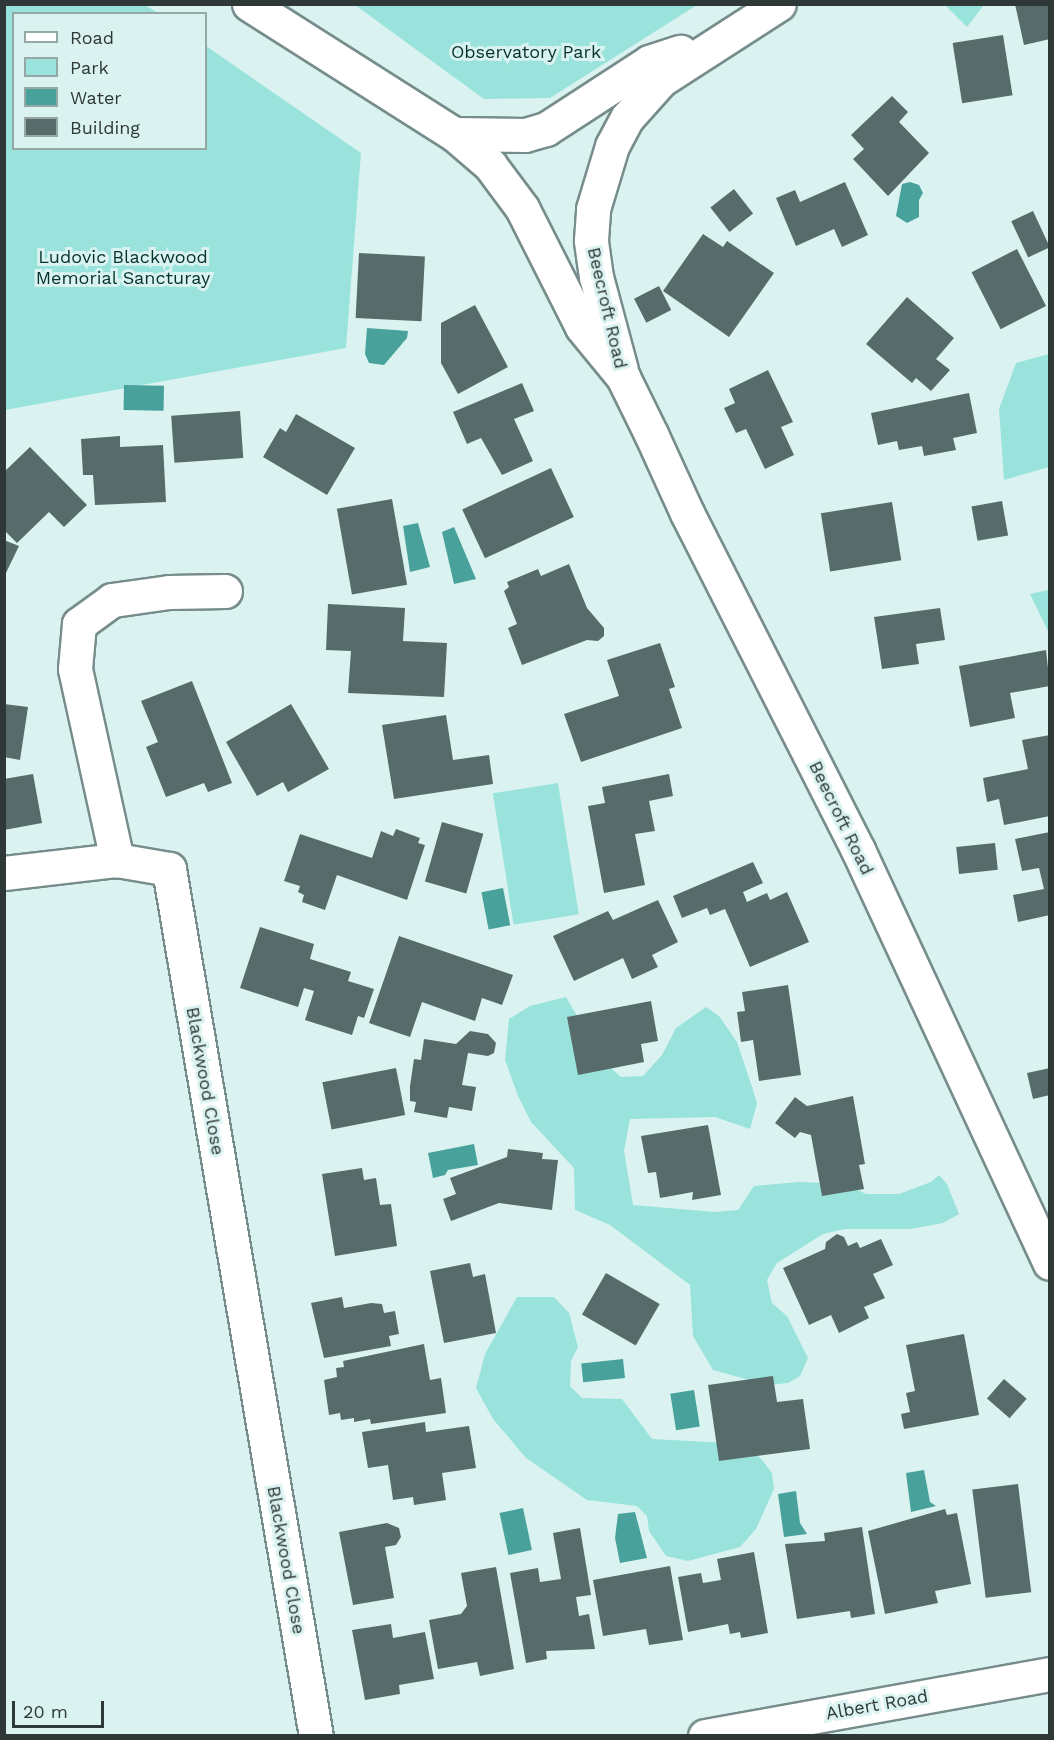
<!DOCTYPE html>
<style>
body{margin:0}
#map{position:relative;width:1054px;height:1740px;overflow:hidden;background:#daf3f0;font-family:"Work Sans",sans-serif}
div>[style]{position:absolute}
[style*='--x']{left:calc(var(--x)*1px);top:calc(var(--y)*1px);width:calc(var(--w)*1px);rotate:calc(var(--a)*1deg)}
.green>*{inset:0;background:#9ae3dc;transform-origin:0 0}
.water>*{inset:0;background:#48a19b;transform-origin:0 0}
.building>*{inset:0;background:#576c6a;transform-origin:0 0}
.roads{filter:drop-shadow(2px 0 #778d8b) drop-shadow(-2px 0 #778d8b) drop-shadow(0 2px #778d8b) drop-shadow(0 -2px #778d8b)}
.minor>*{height:33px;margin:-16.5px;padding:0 16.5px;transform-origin:16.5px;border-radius:16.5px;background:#fff}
.primary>*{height:33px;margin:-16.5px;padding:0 16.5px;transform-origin:16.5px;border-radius:16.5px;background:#fff}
span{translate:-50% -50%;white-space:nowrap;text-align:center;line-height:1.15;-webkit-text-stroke:6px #daf3f0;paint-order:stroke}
.park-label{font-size:18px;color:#05322f}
.street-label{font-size:18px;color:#2e3837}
.frame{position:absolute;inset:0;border:6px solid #2e3837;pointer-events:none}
.legend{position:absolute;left:12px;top:12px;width:195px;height:138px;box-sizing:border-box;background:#daf3f0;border:2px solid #95a8a6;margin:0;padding:8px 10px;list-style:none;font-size:18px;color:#2e3837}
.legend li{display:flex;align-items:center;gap:12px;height:30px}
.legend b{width:30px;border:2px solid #95a8a6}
.scale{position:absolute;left:12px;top:1701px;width:92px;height:27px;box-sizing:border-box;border:3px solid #2e3837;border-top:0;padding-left:8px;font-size:18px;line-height:21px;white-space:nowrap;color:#2e3837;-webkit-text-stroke:4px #daf3f0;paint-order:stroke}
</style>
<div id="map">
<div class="green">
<div style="clip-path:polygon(5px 5px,145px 5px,158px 13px,14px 14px,14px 148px,206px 148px,206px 46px,361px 153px,346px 348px,5px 410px)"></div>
<div style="clip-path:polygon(355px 5px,697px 5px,550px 98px,484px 99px)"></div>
<div style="clip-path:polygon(945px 5px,984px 5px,967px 27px)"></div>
<div style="clip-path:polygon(1049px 354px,1049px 467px,1004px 480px,999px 409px,1016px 363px)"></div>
<div style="clip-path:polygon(1049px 590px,1050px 590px,1049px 633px,1030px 594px)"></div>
<div style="left:558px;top:783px;width:133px;height:66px;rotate:81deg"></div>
<div style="clip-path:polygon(566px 997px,603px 1061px,621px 1077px,643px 1076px,662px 1055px,676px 1028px,706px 1007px,719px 1016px,737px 1042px,752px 1087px,757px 1103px,750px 1129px,715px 1117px,630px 1119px,624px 1151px,633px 1205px,714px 1212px,738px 1210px,754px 1186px,799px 1182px,846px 1184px,866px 1194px,899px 1194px,931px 1182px,939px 1175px,947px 1184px,959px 1214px,943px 1223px,911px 1229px,845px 1229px,823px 1234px,777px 1263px,767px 1280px,772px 1303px,787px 1316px,808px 1358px,800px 1376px,788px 1383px,768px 1385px,713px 1370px,693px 1336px,690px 1285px,610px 1225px,575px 1210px,574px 1168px,531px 1122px,518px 1096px,505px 1060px,509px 1019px,530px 1006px)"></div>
<div style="clip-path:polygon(517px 1297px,554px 1297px,569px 1313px,578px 1347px,571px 1361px,570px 1386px,582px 1398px,622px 1399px,652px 1439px,728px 1443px,750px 1448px,763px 1461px,772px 1473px,774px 1489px,756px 1529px,740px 1547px,688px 1561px,666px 1556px,649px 1531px,647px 1516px,637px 1506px,587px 1500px,526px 1458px,493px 1419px,476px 1388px,485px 1354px)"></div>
</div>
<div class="water">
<div style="clip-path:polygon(910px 182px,919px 185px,923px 193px,919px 200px,919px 217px,907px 223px,896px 216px,902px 184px)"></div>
<div style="clip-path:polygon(367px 328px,408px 331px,407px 338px,384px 365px,369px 363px,365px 354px)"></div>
<div style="left:124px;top:385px;width:40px;height:25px;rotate:1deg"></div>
<div style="clip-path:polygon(418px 523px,430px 567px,410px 572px,403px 526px)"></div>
<div style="clip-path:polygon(454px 527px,476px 579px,454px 584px,442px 532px)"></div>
<div style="left:503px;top:888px;width:38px;height:22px;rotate:79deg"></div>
<div style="clip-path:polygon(474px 1144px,478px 1165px,448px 1170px,445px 1175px,433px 1178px,428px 1153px)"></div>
<div style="left:623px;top:1359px;width:19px;height:42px;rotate:84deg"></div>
<div style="left:694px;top:1390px;width:37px;height:24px;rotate:81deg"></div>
<div style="clip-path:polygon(924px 1470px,930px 1502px,936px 1506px,911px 1512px,906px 1473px)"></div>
<div style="clip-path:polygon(796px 1491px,800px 1523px,807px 1534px,784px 1537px,778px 1494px)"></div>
<div style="left:523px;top:1508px;width:43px;height:24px;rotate:78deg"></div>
<div style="clip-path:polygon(635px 1512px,647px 1558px,620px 1563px,615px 1538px,618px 1514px)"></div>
</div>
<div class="building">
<div style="clip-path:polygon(1015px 4px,1050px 4px,1050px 39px,1024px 45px)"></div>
<div style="left:1003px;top:35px;width:61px;height:51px;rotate:81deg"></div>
<div style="clip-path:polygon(892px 96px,908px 112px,899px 122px,929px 153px,888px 196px,853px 159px,864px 149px,851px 135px)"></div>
<div style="clip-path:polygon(845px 182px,868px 235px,842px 247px,834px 229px,796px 246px,776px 198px,795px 190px,800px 202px)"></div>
<div style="left:734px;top:189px;width:31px;height:30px;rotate:52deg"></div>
<div style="left:1033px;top:211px;width:40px;height:24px;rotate:65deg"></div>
<div style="clip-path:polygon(703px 234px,723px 247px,727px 241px,774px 273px,729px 337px,663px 291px)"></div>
<div style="left:1017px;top:249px;width:64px;height:51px;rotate:63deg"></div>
<div style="left:359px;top:253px;width:66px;height:65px;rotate:3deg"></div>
<div style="left:659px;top:286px;width:27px;height:28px;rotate:63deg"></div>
<div style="clip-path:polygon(907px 297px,954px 338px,936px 359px,950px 370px,931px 391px,916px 378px,912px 383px,866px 344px)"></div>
<div style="clip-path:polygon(475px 305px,508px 367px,458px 394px,441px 363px,441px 323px)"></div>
<div style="clip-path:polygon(768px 370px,793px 422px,781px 427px,794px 455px,765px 469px,746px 429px,736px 433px,724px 408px,735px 403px,729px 389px)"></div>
<div style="clip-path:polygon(522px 383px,534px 411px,514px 419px,533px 461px,502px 475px,481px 438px,467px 444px,453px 412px)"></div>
<div style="clip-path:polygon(969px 393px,977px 433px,953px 438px,956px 450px,924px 456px,922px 446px,899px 450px,897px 441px,878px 445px,871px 413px)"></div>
<div style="left:240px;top:411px;width:47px;height:69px;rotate:86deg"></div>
<div style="clip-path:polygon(296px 414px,355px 448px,327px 495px,263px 457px,280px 428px,286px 432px)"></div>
<div style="clip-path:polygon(120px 436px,120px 447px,163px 445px,166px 502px,95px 505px,93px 475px,83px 475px,81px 439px)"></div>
<div style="clip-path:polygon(30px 447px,87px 505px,64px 527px,49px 512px,17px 543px,4px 530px,4px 472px)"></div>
<div style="left:551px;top:468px;width:54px;height:98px;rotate:65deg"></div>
<div style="left:392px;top:499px;width:87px;height:56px;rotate:80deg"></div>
<div style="left:1002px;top:501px;width:35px;height:31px;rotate:80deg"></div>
<div style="left:892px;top:502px;width:59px;height:72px;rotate:81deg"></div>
<div style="clip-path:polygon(4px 540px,19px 546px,4px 577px)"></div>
<div style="clip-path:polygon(569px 564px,587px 608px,604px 628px,604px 636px,598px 641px,587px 640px,522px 665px,508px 628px,517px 624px,504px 591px,509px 587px,507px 582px,538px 569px,541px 576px)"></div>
<div style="clip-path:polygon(328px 604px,405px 608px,403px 641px,447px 643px,444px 697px,348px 693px,351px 651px,326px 650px)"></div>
<div style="clip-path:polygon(940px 608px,945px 640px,916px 644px,919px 664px,882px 669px,874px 617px)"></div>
<div style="clip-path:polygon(660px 643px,675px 687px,669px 689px,682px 728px,581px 762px,564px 714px,619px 696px,607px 660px)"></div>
<div style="clip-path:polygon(1046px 650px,1050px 686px,1010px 693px,1015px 718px,970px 727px,959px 666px)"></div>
<div style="clip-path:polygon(192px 681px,232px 783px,208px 792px,204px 783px,166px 797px,146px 747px,158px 742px,141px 701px)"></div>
<div style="clip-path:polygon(4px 704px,28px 707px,20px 760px,4px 757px)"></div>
<div style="clip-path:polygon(291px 704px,329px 769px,288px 792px,283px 782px,257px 796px,226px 742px)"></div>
<div style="clip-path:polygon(446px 715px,453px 760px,489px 755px,493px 784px,394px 799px,382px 725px)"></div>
<div style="clip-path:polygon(1050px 735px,1050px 816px,1004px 825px,999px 799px,987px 802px,983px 778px,1028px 769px,1022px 740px)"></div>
<div style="clip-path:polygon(33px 774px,42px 823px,4px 830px,4px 779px)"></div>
<div style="clip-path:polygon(669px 774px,673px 796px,649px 801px,655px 831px,635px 834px,645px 885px,604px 893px,588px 806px,605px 803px,602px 787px)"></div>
<div style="left:442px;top:822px;width:43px;height:62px;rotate:16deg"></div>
<div style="clip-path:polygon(396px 829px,420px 838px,418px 843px,425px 845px,407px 900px,337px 875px,325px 910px,302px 902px,304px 895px,298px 892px,300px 886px,284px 881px,300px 834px,372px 858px,381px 831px,393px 836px)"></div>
<div style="clip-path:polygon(1050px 832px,1050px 915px,1018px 922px,1013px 895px,1044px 889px,1039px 868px,1022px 871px,1015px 839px)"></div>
<div style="left:995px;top:843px;width:27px;height:39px;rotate:84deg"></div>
<div style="clip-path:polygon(753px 862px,763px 883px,743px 892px,747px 902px,767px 893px,770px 900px,787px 892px,809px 942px,750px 967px,725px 909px,710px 915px,707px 908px,682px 918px,673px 896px)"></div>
<div style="clip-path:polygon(658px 900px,678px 942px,652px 955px,658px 967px,632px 979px,623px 958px,574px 981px,553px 936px,608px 911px,613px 920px)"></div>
<div style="clip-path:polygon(260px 927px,314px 944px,310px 959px,351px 972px,348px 981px,374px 989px,364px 1018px,358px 1016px,352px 1035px,305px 1020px,314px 991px,304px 988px,298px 1007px,240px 988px)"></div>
<div style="clip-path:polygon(399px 936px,513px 975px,502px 1005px,482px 998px,475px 1021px,422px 1002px,410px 1037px,369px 1023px)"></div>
<div style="clip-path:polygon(788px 985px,801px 1075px,759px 1081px,753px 1040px,741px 1042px,737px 1012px,745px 1011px,742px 992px)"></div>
<div style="clip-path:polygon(651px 1001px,658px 1041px,641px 1044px,644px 1062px,578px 1075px,567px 1017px)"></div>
<div style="clip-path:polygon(470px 1031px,488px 1034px,496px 1043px,494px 1053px,488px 1056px,468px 1053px,462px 1085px,476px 1087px,472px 1111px,449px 1107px,447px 1118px,414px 1112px,416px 1102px,410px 1101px,410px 1086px,414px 1059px,421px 1060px,424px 1039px,456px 1044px)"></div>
<div style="left:396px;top:1068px;width:48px;height:75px;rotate:79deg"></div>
<div style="clip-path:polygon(1050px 1068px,1050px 1095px,1033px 1099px,1027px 1073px)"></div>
<div style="clip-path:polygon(853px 1096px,865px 1164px,859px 1165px,864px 1189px,822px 1196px,811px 1135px,800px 1132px,795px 1138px,775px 1123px,795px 1097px,807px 1106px)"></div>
<div style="clip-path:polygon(708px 1125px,721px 1195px,692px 1200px,693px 1192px,660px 1198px,656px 1172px,648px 1173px,641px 1136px)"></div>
<div style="clip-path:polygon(508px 1149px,543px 1153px,542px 1159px,558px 1160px,552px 1210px,499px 1203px,451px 1221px,443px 1199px,456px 1194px,450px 1178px,507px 1157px)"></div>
<div style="clip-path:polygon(362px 1168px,364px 1180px,376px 1178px,380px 1205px,391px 1204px,397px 1246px,335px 1256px,322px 1174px)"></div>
<div style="clip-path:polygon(837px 1234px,844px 1237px,848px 1246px,857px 1242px,860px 1248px,881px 1239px,893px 1265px,873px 1274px,885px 1298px,864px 1307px,869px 1318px,839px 1333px,831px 1315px,809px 1325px,783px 1268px,825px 1249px,826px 1242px)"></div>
<div style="clip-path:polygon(470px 1263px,473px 1277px,485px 1274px,496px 1333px,444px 1343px,430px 1271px)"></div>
<div style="left:606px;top:1273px;width:62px;height:48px;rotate:30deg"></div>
<div style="clip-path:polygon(342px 1297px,344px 1308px,371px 1303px,382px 1304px,384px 1313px,395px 1311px,399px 1334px,389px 1336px,391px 1346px,324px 1358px,311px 1303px)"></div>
<div style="clip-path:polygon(964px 1334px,979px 1415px,904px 1429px,901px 1414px,910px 1412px,906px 1393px,915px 1391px,906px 1345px)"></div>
<div style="clip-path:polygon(424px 1344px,430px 1380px,441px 1378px,446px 1413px,371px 1424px,370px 1419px,354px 1422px,354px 1418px,341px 1420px,340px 1413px,329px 1415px,324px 1380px,337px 1377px,336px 1368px,344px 1367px,343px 1361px)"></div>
<div style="clip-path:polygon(773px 1376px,777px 1402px,803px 1399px,810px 1449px,719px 1461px,708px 1385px)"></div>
<div style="left:1004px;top:1379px;width:30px;height:26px;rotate:41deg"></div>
<div style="clip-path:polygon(425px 1422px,426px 1432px,469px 1426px,476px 1468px,442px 1473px,446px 1500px,414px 1505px,413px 1497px,393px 1500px,388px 1465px,368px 1468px,362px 1432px)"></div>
<div style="left:1018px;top:1484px;width:109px;height:46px;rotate:83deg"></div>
<div style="clip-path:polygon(945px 1509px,947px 1515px,957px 1513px,971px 1584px,935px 1591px,938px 1603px,885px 1614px,868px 1531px)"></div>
<div style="clip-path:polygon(387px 1523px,399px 1528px,401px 1537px,396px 1545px,385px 1547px,394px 1598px,353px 1605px,339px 1532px)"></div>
<div style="clip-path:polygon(862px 1527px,875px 1614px,851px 1618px,850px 1611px,797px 1619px,785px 1544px,825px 1541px,824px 1533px)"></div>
<div style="clip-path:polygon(580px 1528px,591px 1595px,576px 1597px,579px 1616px,589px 1614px,595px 1649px,546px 1651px,547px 1659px,526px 1663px,510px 1573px,538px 1568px,540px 1582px,561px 1579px,553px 1533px)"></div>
<div style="clip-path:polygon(754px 1552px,768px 1633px,741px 1638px,740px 1632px,730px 1634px,728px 1624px,688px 1632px,678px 1577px,701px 1573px,703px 1583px,721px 1580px,717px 1559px)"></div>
<div style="clip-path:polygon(670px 1566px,683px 1640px,649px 1645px,646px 1629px,603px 1636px,593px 1580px)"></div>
<div style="clip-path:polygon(496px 1567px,514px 1669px,480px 1676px,477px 1662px,438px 1669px,429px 1620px,461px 1614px,467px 1606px,461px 1573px)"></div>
<div style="clip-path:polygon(391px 1624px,393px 1638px,425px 1632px,434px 1679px,399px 1685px,400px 1694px,365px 1700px,352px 1630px)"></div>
</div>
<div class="roads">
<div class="minor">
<div style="--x:225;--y:591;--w:56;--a:179"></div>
<div style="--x:169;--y:592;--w:58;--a:172"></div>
<div style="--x:112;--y:600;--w:41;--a:144"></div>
<div style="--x:79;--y:624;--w:45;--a:95.1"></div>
<div style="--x:75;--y:669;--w:196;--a:77.6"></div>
<div style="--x:117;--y:860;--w:53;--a:9.8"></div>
<div style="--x:169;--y:869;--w:879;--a:80.38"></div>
<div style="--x:4;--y:873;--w:114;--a:-6.6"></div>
<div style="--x:705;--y:1736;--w:351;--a:-10.2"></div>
</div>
<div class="primary">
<div style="--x:249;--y:4;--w:243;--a:32.4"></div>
<div style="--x:454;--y:134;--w:48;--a:40.7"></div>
<div style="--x:490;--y:165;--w:54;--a:53.3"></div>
<div style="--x:522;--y:208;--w:133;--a:63.2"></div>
<div style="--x:582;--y:327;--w:65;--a:50.6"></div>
<div style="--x:623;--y:377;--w:64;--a:63.8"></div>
<div style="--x:651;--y:434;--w:87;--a:65.5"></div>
<div style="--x:687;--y:513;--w:378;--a:63.1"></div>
<div style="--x:858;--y:850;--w:455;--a:65.1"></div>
<div style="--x:454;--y:134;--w:71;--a:0.8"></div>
<div style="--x:525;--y:135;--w:22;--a:-16"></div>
<div style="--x:546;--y:129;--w:123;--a:-33"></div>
<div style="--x:649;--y:62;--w:33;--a:-18"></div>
<div style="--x:621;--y:370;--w:96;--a:-105"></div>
<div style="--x:596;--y:277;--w:37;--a:-98"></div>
<div style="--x:591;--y:240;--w:31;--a:-86"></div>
<div style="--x:593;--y:209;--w:66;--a:-73.2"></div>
<div style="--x:612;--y:146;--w:32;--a:-62"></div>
<div style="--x:627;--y:118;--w:51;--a:-48.2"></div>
<div style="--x:661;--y:80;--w:140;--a:-32.8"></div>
</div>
</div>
<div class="park-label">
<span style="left:526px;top:52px">Observatory Park</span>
<span style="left:123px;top:268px">Ludovic Blackwood<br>Memorial Sancturay</span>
</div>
<div class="street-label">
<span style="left:607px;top:308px;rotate:77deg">Beecroft Road</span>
<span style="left:841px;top:818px;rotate:64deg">Beecroft Road</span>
<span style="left:205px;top:1081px;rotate:80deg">Blackwood Close</span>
<span style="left:286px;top:1560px;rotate:80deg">Blackwood Close</span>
<span style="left:877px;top:1705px;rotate:-10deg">Albert Road</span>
</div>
<div class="frame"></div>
<ul class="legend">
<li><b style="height:8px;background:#fff"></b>Road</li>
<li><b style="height:16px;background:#9ae3dc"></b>Park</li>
<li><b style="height:16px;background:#48a19b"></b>Water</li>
<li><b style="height:16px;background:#576c6a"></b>Building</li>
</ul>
<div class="scale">20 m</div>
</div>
